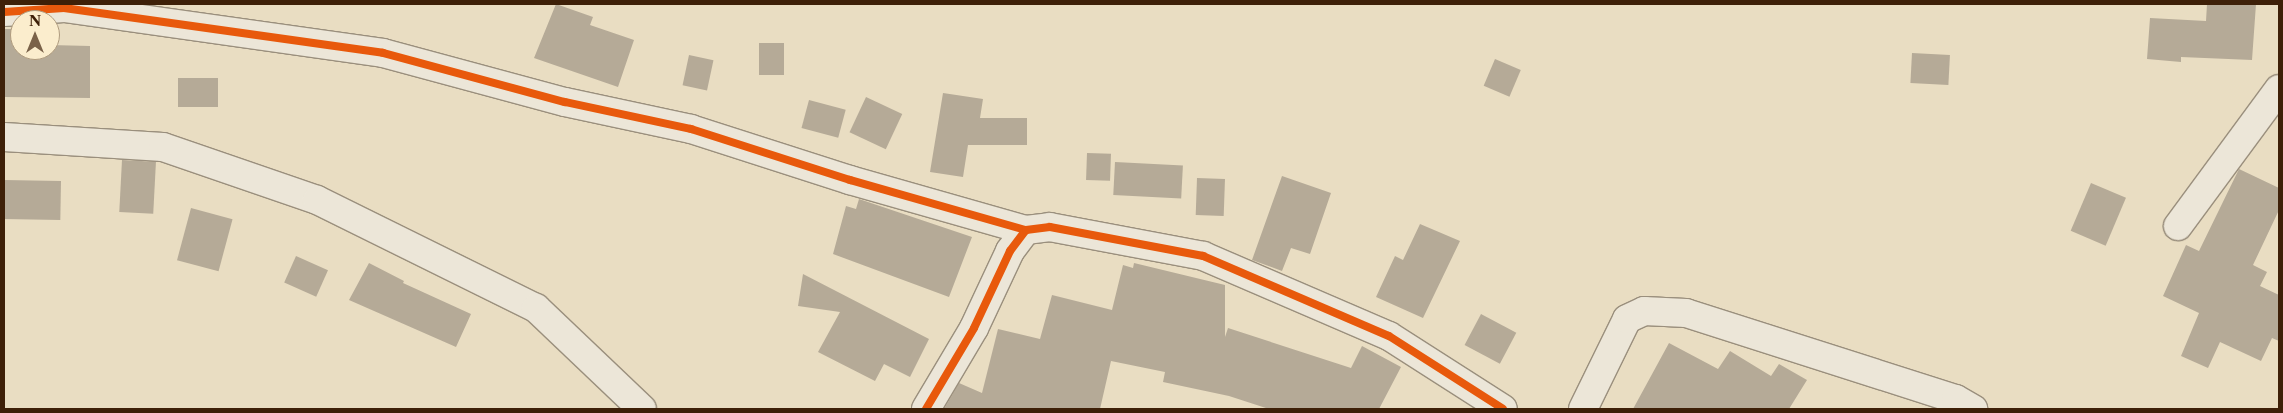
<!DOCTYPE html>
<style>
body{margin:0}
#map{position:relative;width:2283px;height:413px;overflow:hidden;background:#e9ddc2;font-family:"Libre Caslon Text",serif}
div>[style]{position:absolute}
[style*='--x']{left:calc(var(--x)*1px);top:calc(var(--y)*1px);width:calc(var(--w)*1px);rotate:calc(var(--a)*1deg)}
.building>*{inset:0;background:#b5aa97;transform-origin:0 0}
.roads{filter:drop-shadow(1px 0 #9a8f7d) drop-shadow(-1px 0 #9a8f7d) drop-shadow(0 1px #9a8f7d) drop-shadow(0 -1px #9a8f7d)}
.street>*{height:28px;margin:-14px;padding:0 14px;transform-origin:14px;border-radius:14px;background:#ece6d8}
.cycleway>*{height:8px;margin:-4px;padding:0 4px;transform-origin:4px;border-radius:4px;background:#e8590c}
span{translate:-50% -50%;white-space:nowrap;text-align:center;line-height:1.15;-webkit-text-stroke:4px #fbedcd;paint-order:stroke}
.frame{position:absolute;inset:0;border:5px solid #3e2008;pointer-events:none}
.north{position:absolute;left:10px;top:10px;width:50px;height:50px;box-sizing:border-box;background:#fbedcd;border:1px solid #af9b7e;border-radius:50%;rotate:0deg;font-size:14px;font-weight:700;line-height:20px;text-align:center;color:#3e2008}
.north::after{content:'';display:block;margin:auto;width:18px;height:22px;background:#7a6249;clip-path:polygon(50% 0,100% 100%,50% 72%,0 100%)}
</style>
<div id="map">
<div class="building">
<div style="clip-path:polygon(556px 4px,593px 17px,590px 25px,634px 40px,618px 87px,534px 58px)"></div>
<div style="clip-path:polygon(2207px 4px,2256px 4px,2252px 60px,2181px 57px,2181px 62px,2147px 59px,2150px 18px,2206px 21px)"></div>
<div style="clip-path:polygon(50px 25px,50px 45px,90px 46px,90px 98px,4px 97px,4px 29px,20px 29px,20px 50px,50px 50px)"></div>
<div style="left:759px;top:43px;width:25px;height:32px"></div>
<div style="left:1912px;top:53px;width:38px;height:30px;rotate:3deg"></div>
<div style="left:689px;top:55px;width:25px;height:31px;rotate:12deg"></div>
<div style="left:1495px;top:59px;width:28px;height:29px;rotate:23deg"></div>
<div style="left:178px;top:78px;width:40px;height:29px"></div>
<div style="clip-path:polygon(943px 93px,983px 99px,980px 118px,1027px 118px,1027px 145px,968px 145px,963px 177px,930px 172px)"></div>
<div style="left:866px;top:97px;width:40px;height:39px;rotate:25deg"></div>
<div style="left:809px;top:100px;width:38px;height:29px;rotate:15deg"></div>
<div style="left:1087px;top:153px;width:24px;height:27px;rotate:2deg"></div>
<div style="left:122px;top:160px;width:34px;height:52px;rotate:3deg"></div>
<div style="left:1115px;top:162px;width:68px;height:33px;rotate:3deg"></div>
<div style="clip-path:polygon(2239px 169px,2279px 188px,2279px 210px,2253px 265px,2267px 272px,2260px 286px,2279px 295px,2279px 341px,2272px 338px,2261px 361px,2220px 342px,2208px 368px,2181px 356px,2199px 313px,2163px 296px,2186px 245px,2199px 251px)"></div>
<div style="clip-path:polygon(1282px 176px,1331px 193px,1310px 254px,1291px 248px,1282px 271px,1252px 260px)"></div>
<div style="left:1197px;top:178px;width:28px;height:37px;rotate:2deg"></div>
<div style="left:4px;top:180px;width:57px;height:39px;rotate:1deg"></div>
<div style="left:2091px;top:183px;width:38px;height:52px;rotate:23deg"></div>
<div style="clip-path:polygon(859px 199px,972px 237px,949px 297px,833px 254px,846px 206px,856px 209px)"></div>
<div style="left:191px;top:208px;width:43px;height:54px;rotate:15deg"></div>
<div style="clip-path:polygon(1420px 224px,1460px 241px,1423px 318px,1376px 297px,1395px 256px,1403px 260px)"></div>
<div style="left:296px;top:256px;width:35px;height:29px;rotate:24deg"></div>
<div style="clip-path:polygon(369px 263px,404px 281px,403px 283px,471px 314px,456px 347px,349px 300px)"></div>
<div style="clip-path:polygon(1134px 263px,1225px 285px,1225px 337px,1228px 328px,1351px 368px,1362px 346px,1401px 367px,1379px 409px,1269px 409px,1229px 396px,1163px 382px,1165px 372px,1111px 361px,1100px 409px,944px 409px,959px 383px,982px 393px,998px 329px,1040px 339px,1052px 295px,1112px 310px,1123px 265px,1133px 268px)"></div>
<div style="clip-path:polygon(803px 274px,929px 339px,910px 377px,884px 364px,875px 381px,818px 352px,840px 312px,798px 306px)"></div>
<div style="left:1481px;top:314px;width:40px;height:35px;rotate:28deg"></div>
<div style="clip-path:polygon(1669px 343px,1718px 369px,1730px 351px,1771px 376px,1779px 364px,1807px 380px,1789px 409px,1633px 409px)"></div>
</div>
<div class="roads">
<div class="street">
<div style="--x:4;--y:12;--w:60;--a:-3.8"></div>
<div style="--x:64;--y:8;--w:322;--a:8"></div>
<div style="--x:383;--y:53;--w:188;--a:15.1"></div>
<div style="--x:565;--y:102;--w:129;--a:12.1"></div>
<div style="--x:691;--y:129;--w:167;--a:17.8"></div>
<div style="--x:850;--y:180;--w:183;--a:15.9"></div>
<div style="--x:4;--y:137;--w:159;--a:3.6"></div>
<div style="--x:163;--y:147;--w:163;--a:19"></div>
<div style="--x:317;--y:200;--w:244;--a:26.3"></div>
<div style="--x:536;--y:308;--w:146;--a:43.6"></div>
<div style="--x:2178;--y:226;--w:170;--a:-53.6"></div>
<div style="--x:926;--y:409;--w:94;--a:-59.3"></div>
<div style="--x:974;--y:328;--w:85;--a:-64.9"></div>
<div style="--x:1010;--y:251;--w:26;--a:-53"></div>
<div style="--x:1026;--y:230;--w:24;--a:-7"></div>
<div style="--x:1050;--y:227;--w:156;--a:10.7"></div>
<div style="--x:1203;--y:256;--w:202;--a:23.3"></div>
<div style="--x:1389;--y:336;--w:135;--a:32.6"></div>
<div style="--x:1583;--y:409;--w:100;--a:-63.9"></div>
<div style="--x:1627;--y:319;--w:19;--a:-25"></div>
<div style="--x:1644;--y:311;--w:42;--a:2.7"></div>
<div style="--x:1686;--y:313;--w:283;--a:17.7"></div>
<div style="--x:1956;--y:399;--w:20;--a:30"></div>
</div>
</div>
<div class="cycleway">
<div style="--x:4;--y:12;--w:60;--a:-3.8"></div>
<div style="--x:64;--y:8;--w:322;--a:8"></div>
<div style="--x:383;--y:53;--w:188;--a:15.1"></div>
<div style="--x:565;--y:102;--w:129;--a:12.1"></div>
<div style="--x:691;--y:129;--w:167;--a:17.8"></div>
<div style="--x:850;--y:180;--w:183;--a:15.9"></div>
<div style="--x:926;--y:409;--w:94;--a:-59.3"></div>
<div style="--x:974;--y:328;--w:85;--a:-64.9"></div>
<div style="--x:1010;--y:251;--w:26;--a:-53"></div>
<div style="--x:1026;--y:230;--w:24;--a:-7"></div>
<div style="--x:1050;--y:227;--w:156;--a:10.7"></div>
<div style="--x:1203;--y:256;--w:202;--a:23.3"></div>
<div style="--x:1389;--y:336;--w:135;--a:32.6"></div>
</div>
<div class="frame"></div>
<div class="north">N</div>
</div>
